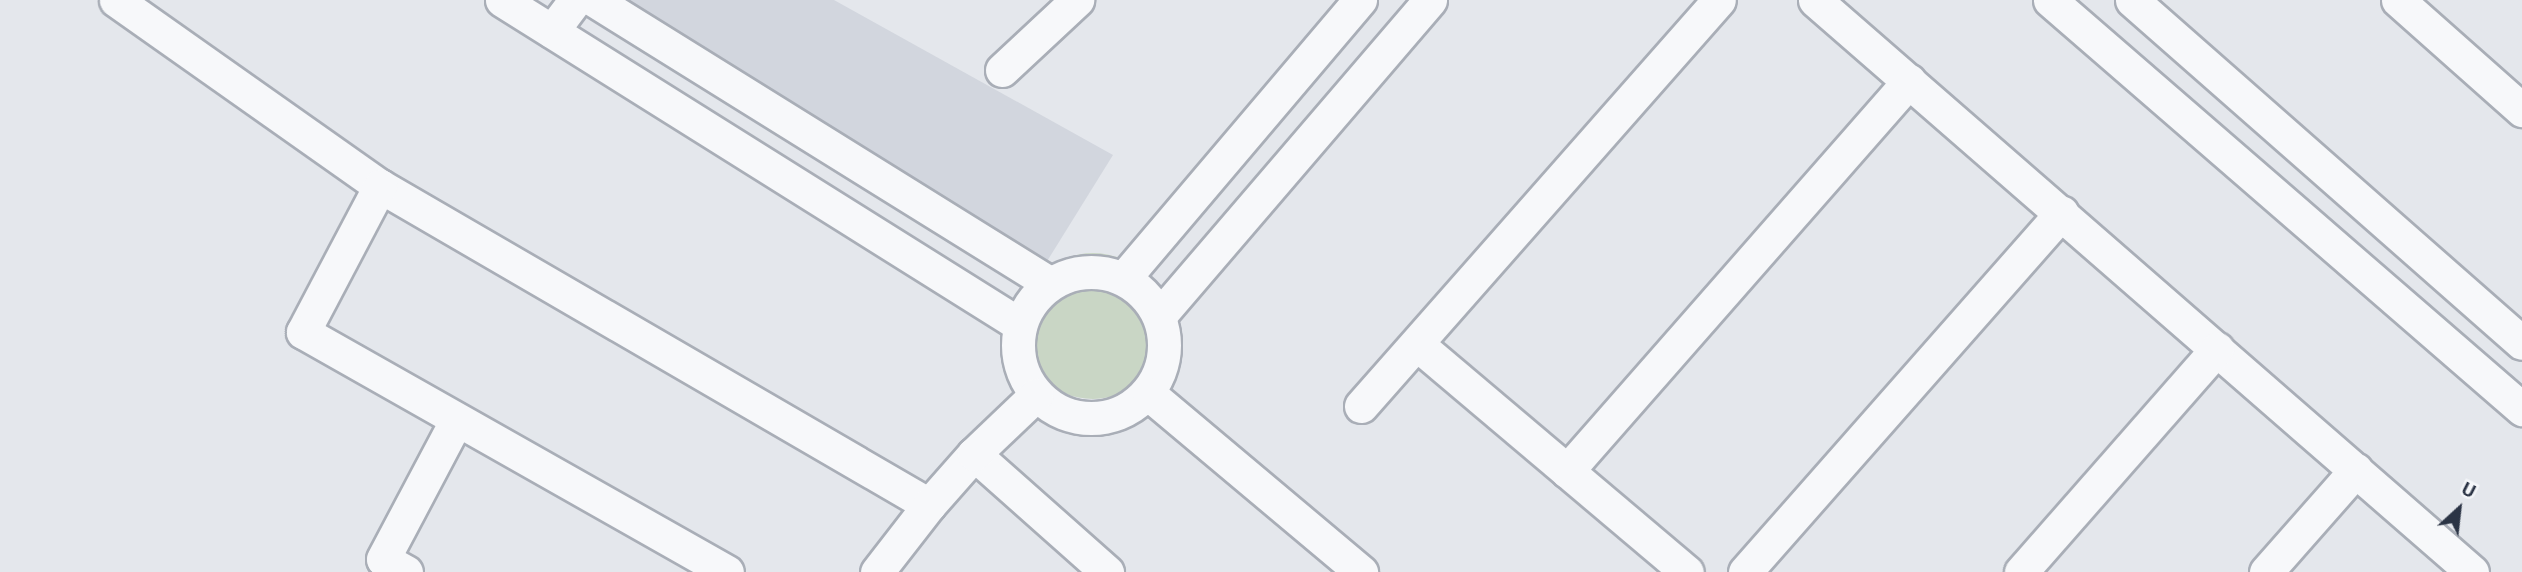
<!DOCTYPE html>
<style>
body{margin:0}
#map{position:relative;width:2522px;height:572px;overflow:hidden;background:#e4e7ec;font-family:Roboto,sans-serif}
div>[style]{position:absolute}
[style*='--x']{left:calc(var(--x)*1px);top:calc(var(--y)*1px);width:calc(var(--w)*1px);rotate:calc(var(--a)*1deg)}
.built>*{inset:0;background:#d2d6de}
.green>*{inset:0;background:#c9d6c5}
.round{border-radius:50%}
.roads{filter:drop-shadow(2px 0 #a9aeb7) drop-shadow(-2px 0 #a9aeb7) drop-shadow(0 2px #a9aeb7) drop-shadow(0 -2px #a9aeb7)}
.street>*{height:33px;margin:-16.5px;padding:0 16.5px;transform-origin:16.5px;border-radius:16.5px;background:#f7f8fa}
.street>.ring{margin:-16.5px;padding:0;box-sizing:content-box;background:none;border:33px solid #f7f8fa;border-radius:50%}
span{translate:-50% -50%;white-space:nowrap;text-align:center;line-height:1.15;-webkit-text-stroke:6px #f4f6f9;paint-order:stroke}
.north{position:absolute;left:2424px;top:474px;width:70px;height:70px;-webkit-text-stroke:5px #f4f6f9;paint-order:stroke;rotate:27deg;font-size:19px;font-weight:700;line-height:28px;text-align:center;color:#2b3445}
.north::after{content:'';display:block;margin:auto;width:24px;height:32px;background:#2b3445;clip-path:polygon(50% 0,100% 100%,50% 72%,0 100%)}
</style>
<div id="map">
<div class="built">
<div style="clip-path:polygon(567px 0,834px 0,1113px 155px,1036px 279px)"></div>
</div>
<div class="green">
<div class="round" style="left:1020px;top:253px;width:146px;height:146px"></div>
</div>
<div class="roads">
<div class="street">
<div style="--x:116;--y:0;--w:323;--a:35.2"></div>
<div style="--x:380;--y:186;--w:635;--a:30.16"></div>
<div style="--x:502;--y:0;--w:610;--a:32.08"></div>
<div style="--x:594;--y:0;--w:536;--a:31.88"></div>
<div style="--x:1815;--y:0;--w:871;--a:41.04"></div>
<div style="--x:2050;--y:0;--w:625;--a:40.91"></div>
<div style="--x:2132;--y:0;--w:519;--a:41.33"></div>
<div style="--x:2398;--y:0;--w:166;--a:41.6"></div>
<div style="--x:552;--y:31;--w:39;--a:-53"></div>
<div style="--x:1002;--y:70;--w:103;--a:-43"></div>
<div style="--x:380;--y:186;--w:165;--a:117.8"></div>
<div style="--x:303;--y:332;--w:487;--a:29.5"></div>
<div class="ring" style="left:1018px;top:272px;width:113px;height:113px"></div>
<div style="--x:1124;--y:278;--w:365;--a:-49.7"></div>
<div style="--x:1160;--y:315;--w:415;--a:-49.4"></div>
<div style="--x:1417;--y:344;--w:353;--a:40.2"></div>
<div style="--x:1149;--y:394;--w:277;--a:40"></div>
<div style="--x:1361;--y:406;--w:541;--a:-48.6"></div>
<div style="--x:974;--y:454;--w:178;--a:41.6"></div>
<div style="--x:1567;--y:471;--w:519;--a:-48.75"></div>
<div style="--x:406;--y:572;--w:26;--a:-151"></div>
<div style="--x:383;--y:559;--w:156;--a:-62.1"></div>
<div style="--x:877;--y:572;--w:85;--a:-52.2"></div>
<div style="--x:929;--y:505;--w:68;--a:-48.6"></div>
<div style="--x:974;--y:454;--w:86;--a:-43.6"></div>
<div style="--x:1745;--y:572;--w:479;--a:-48.6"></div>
<div style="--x:2021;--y:572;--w:297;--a:-48.7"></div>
<div style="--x:2266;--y:572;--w:136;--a:-48.6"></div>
</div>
</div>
<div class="north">U</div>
</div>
